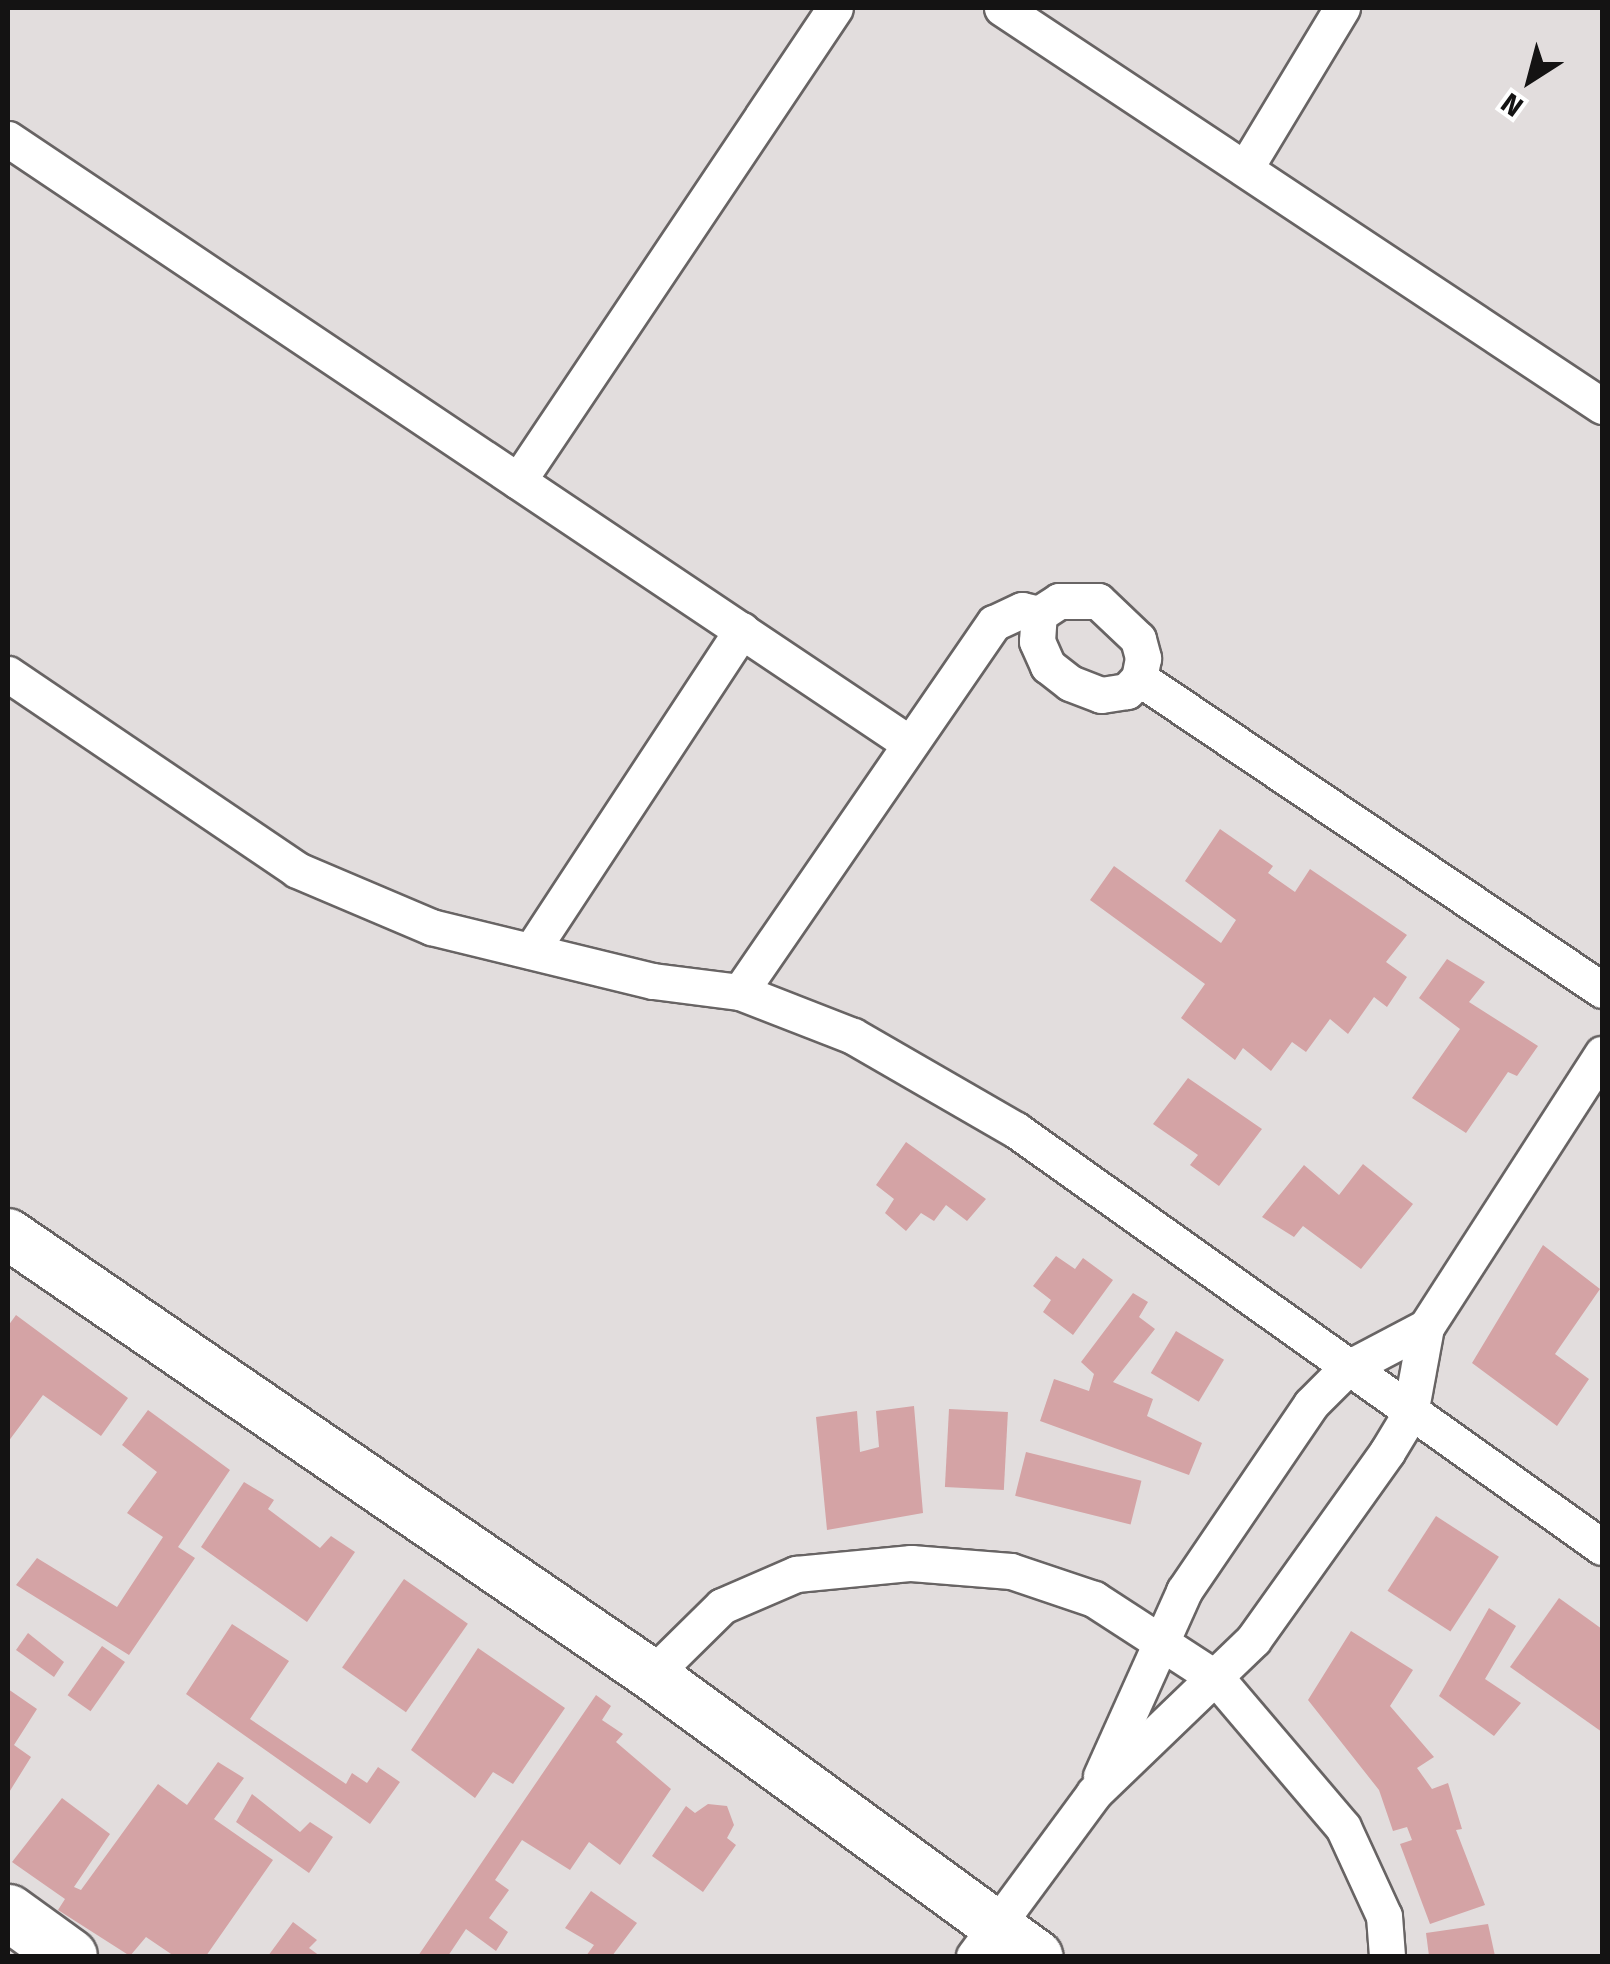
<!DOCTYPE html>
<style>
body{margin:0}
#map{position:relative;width:1610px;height:1964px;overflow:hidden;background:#e2dddd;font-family:"Fira Sans",sans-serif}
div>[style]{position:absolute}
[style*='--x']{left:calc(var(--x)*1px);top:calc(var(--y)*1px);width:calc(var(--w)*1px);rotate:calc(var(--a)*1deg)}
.building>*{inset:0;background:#d4a3a5;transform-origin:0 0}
.roads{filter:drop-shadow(2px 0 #686464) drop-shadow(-2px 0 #686464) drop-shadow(0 2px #686464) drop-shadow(0 -2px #686464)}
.street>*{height:35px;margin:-17.5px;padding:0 17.5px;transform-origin:17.5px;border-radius:17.5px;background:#fff}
.secondary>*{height:50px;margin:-25px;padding:0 25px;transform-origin:25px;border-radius:25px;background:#fff}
.primary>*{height:55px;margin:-27.5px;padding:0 27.5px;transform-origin:27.5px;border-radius:27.5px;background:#fff}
span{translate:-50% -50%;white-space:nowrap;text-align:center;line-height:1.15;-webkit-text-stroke:8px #fff;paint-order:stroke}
.frame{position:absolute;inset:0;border:10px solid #141313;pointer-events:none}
.north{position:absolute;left:1480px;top:30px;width:100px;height:100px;-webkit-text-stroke:8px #fff;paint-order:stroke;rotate:216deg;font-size:28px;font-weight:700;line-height:40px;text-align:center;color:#141313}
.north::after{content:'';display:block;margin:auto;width:35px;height:45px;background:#141313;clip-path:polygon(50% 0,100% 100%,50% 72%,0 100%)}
</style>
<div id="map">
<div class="building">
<div style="clip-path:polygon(1220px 829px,1273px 866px,1268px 873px,1295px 892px,1310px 869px,1407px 935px,1386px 962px,1407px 977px,1387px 1007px,1374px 997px,1348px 1034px,1330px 1019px,1306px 1052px,1292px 1042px,1271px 1071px,1243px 1048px,1235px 1060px,1181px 1018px,1205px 984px,1090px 900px,1114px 866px,1221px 943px,1236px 920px,1185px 881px)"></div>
<div style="clip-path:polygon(1447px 959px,1485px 982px,1469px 1002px,1538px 1046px,1517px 1076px,1508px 1072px,1466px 1133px,1412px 1098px,1460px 1029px,1419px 998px)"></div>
<div style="clip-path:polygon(1188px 1078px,1262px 1129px,1219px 1186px,1190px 1165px,1198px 1155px,1153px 1124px)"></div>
<div style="clip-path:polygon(906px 1142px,986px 1199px,967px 1221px,946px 1205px,934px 1221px,921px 1213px,906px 1231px,885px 1213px,894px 1199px,876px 1185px)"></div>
<div style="clip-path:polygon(1363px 1164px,1413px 1204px,1361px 1269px,1303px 1226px,1294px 1237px,1262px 1217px,1304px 1165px,1339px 1195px)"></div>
<div style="clip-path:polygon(1543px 1245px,1600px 1289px,1555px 1354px,1589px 1379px,1557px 1426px,1472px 1363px)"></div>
<div style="clip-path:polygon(1056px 1256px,1075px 1269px,1083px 1258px,1113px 1280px,1073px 1335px,1043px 1312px,1051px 1300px,1033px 1286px)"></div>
<div style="clip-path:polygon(1133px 1293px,1148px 1302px,1139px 1317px,1155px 1329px,1113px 1382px,1153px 1399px,1147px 1416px,1202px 1443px,1189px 1475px,1040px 1421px,1054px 1379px,1089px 1391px,1094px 1374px,1081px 1362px)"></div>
<div style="clip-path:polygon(16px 1315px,128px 1398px,101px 1436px,43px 1395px,8px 1442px,8px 1326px)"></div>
<div style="left:1176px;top:1331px;width:56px;height:49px;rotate:31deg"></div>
<div style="clip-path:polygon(914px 1406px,923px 1513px,827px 1530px,816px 1417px,857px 1411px,860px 1452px,879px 1447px,876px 1411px)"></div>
<div style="left:949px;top:1409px;width:59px;height:78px;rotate:3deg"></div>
<div style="clip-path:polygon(148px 1410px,230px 1470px,178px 1547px,195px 1558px,129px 1655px,16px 1585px,37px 1558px,117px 1607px,163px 1537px,127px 1513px,157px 1472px,122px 1445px)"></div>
<div style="left:1026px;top:1452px;width:119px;height:45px;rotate:14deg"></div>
<div style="clip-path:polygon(244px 1482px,274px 1500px,268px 1509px,320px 1548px,331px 1536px,355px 1552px,307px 1622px,201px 1547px)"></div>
<div style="left:1436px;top:1516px;width:75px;height:89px;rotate:33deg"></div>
<div style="left:404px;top:1579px;width:78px;height:108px;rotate:35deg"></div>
<div style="clip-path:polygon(1559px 1598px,1602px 1629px,1602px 1732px,1510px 1667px)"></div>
<div style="clip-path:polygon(1489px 1608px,1516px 1626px,1485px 1679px,1521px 1703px,1494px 1736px,1439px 1696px)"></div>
<div style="clip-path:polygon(232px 1624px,289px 1661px,250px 1719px,346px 1784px,352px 1773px,367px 1783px,378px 1767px,400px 1782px,370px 1824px,186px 1694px)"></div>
<div style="clip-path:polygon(1351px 1631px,1413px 1670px,1390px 1706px,1434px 1757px,1417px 1768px,1432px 1789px,1448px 1783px,1462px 1829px,1456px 1830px,1485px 1905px,1430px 1924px,1400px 1844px,1412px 1840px,1407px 1827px,1393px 1831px,1379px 1790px,1308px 1700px)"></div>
<div style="clip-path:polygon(28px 1633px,64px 1662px,54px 1677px,16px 1650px)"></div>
<div style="left:102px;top:1646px;width:28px;height:60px;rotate:35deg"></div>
<div style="clip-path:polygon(478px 1648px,565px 1708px,513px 1784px,493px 1772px,475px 1798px,411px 1750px)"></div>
<div style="clip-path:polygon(8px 1689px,37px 1709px,14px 1745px,31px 1757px,8px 1794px)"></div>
<div style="clip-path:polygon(596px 1695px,611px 1706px,602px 1720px,623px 1734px,616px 1742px,671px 1789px,620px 1865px,589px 1842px,570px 1870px,522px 1840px,495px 1880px,509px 1890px,489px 1918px,508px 1932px,496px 1951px,466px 1929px,448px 1956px,418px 1956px)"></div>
<div style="clip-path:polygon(218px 1762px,244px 1778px,214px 1819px,273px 1860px,206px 1956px,174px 1956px,146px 1937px,130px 1956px,58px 1910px,65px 1899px,12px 1862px,62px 1798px,110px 1834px,74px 1887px,81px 1890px,158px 1784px,187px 1805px)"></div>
<div style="clip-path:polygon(252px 1794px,300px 1832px,310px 1822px,333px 1837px,309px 1873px,236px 1822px)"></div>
<div style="clip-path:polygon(708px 1804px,727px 1806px,734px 1825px,727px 1838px,736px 1845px,703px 1892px,652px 1856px,686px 1806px,695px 1813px)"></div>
<div style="clip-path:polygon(591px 1891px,637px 1923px,612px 1956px,586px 1956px,594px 1945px,565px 1928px)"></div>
<div style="clip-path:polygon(293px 1922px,317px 1940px,309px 1948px,320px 1956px,268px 1956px)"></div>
<div style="clip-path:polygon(1488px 1924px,1495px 1956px,1429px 1956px,1426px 1933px)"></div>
</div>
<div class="roads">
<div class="street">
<div style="--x:1002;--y:8;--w:720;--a:33.56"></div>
<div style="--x:8;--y:139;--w:1085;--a:33.84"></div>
<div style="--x:1246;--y:167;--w:186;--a:-58.9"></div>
<div style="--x:518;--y:481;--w:569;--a:-56.17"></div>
<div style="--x:8;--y:674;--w:349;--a:34.1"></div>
<div style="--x:297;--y:870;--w:146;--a:23"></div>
<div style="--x:431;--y:927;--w:228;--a:13.7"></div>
<div style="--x:653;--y:981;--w:88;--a:7.2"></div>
<div style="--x:740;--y:992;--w:121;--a:21.3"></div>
<div style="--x:853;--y:1036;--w:188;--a:30"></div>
<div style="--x:1016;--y:1130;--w:719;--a:35.44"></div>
<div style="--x:1139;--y:678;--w:558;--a:33.97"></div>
<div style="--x:531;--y:951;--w:384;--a:-56.7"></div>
<div style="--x:740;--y:992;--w:448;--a:-55.5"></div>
<div style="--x:994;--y:623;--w:31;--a:-25"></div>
<div style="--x:1022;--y:610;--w:17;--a:13"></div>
<div style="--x:1039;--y:614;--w:24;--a:-33"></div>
<div style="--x:1059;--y:601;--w:39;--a:0"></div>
<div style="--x:1098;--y:601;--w:55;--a:43.5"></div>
<div style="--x:1138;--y:639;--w:20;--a:75"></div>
<div style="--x:1143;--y:658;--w:20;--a:101"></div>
<div style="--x:1139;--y:678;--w:18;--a:133"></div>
<div style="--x:1127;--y:691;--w:26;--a:171"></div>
<div style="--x:1101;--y:695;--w:33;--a:-159"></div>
<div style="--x:1070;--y:683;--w:28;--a:-142"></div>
<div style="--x:1048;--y:666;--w:27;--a:-114"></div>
<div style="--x:1037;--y:641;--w:27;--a:-86"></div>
<div style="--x:652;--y:1675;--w:98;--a:-44.6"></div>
<div style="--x:722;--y:1606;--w:81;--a:-23.4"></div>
<div style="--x:796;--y:1574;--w:116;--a:-5.5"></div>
<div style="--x:911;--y:1563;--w:100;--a:4.6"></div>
<div style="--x:1011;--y:1571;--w:88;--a:18.6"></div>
<div style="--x:1094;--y:1599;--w:147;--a:33"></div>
<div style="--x:1217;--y:1679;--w:194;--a:49.6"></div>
<div style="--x:1343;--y:1827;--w:98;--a:65.3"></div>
<div style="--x:1384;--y:1916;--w:40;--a:85.7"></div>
<div style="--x:1101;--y:1776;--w:203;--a:-65.8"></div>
<div style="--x:1184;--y:1591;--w:226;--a:-55.8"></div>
<div style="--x:1311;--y:1404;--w:49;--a:-45"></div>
<div style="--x:1346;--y:1369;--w:90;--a:-27.7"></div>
<div style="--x:974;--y:1956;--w:202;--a:-53.6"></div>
<div style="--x:1094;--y:1793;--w:221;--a:-43.9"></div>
<div style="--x:1253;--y:1640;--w:231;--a:-54.5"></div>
<div style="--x:1387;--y:1452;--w:44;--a:-58.8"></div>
<div style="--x:1410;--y:1414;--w:88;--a:-79.6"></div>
<div style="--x:1426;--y:1327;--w:325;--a:-57.2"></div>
</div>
<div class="secondary">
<div style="--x:8;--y:1234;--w:781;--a:34.4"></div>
<div style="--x:652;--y:1675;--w:477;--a:36.1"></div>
</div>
<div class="primary">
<div style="--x:8;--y:1912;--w:75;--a:35.8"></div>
</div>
</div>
<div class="frame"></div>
<div class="north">N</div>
</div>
